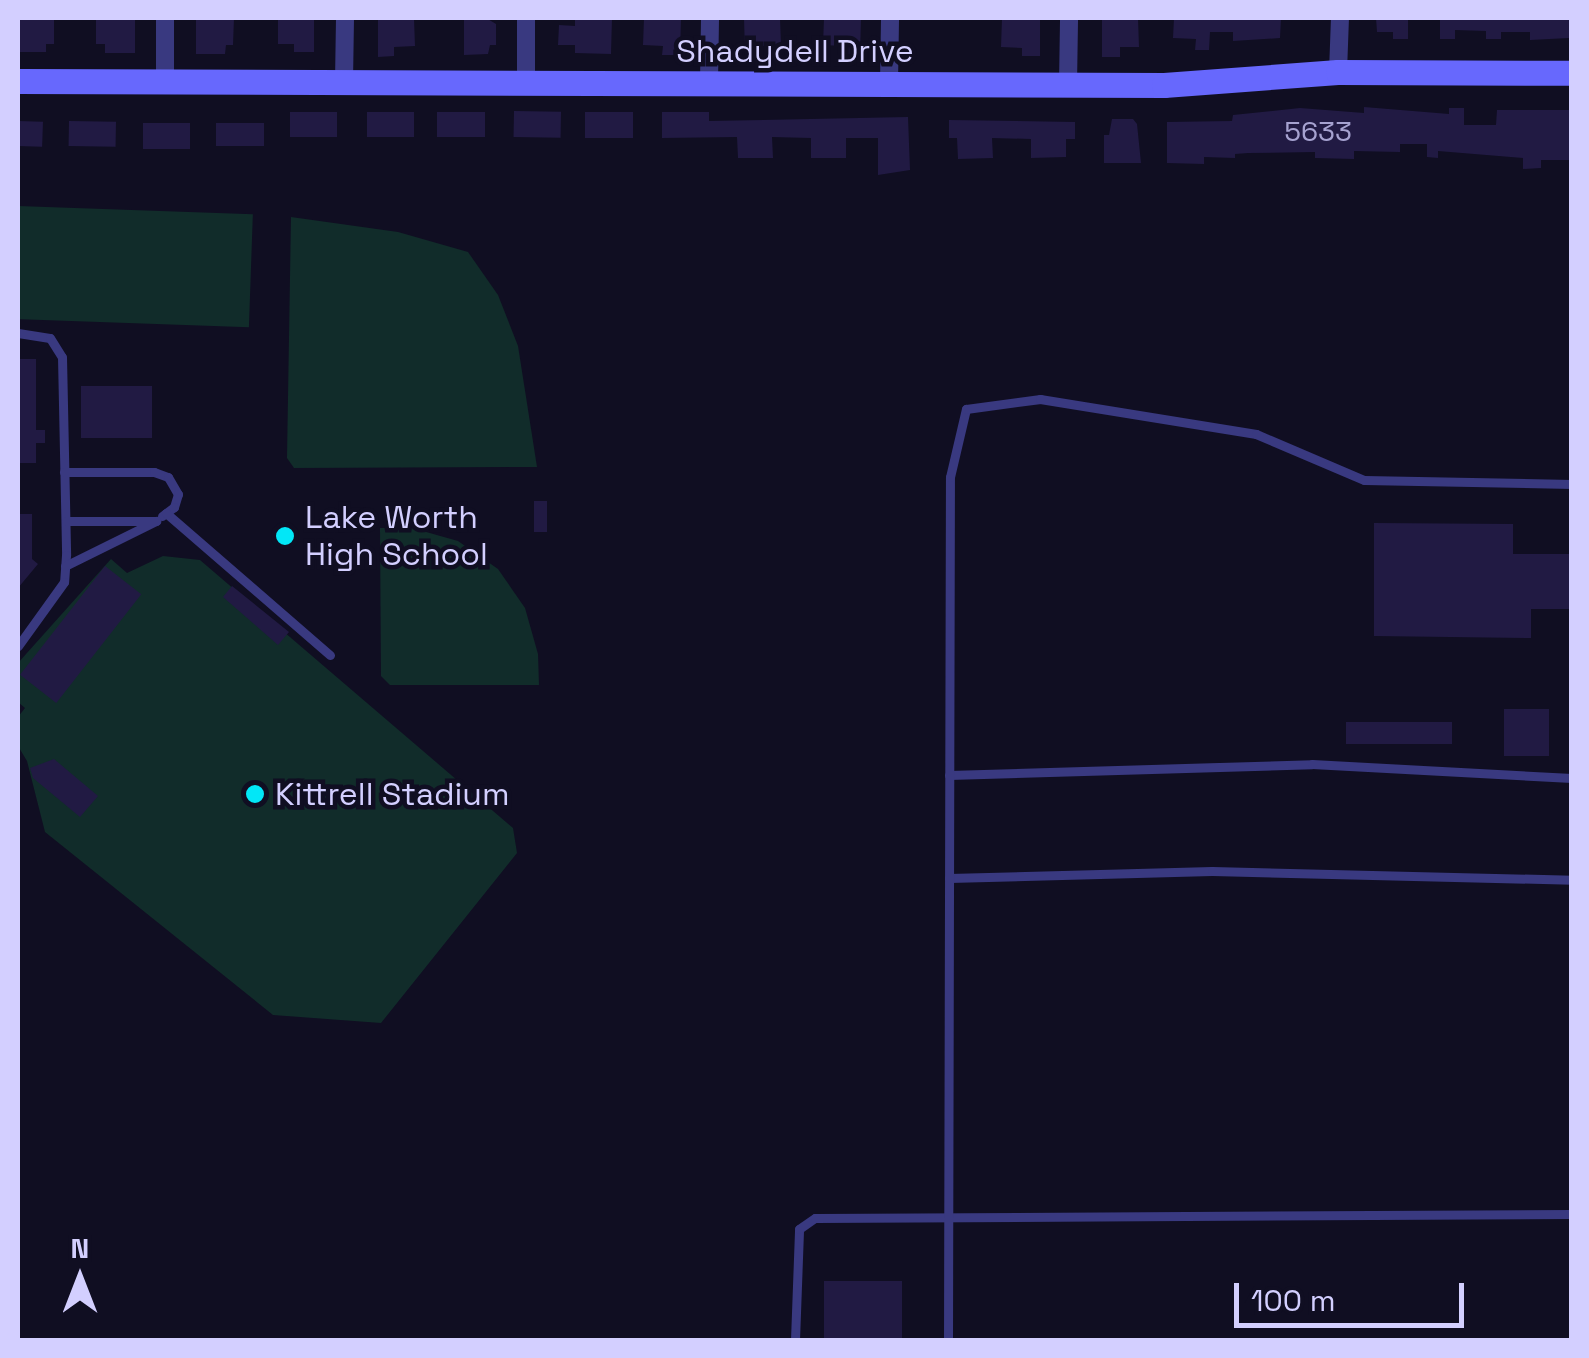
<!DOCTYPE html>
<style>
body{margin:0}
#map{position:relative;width:1589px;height:1358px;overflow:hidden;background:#100e22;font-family:"Space Grotesk",sans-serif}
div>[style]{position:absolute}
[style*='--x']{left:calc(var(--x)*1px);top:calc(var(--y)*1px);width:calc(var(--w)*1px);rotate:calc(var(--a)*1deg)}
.green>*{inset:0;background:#112c2a;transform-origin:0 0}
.building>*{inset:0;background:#211a43;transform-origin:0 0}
.lane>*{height:9px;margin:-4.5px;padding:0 4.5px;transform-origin:4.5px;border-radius:4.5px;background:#393980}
.street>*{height:18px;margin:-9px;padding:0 9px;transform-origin:9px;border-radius:9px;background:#393980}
.secondary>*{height:25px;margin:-12.5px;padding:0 12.5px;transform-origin:12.5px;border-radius:12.5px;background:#6768fd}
.dots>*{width:28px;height:28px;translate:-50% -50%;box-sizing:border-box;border:5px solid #100e22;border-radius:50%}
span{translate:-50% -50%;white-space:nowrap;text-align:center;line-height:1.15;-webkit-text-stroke:9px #100e22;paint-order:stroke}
.number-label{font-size:28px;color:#a6a2d0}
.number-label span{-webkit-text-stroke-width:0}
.street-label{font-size:32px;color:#d3cfff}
.poi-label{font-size:32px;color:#d3cfff}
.left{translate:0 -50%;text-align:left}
.frame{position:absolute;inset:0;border:20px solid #d3cfff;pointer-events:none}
.north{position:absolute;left:30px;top:1228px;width:100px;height:100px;-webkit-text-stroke:8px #100e22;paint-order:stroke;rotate:0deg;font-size:28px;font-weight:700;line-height:40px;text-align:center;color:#d3cfff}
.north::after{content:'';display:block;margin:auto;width:35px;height:45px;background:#d3cfff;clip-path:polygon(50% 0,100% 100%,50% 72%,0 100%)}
.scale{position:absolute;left:1234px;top:1283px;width:230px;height:45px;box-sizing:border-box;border:5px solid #d3cfff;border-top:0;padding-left:12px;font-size:30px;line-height:35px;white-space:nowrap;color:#d3cfff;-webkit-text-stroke:8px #100e22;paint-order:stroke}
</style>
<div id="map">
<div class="green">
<div style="left:18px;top:206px;width:235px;height:113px;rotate:2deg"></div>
<div style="clip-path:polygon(291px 217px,398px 232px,468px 252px,498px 295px,518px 346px,537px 467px,294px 468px,287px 458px)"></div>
<div style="clip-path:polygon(380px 528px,412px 528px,458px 541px,498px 569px,525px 608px,538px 654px,539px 685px,390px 685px,381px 676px)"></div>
<div style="clip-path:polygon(163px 556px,200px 560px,513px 828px,517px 853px,381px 1023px,273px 1015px,45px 832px,27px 761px,18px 746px,18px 717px,25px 708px,18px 702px,18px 663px,111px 559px,127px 573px)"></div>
</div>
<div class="building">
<div style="clip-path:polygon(18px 18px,54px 18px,54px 44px,46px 44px,46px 52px,18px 52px)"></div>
<div style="clip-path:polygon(96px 18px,135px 18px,135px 53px,105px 53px,105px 44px,96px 44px)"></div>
<div style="clip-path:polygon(196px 18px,234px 18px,233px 45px,226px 45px,225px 54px,196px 54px)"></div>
<div style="clip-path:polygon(278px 18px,314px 18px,314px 52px,294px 52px,294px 44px,278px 44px)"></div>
<div style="clip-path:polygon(378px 18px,414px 18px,415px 46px,394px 47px,394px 56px,378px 57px)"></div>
<div style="clip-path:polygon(464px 18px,486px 18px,496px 24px,496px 45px,490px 45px,488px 54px,464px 55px)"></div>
<div style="clip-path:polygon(575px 18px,612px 18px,611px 54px,575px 53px,575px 45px,558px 45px,559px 25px,575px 26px)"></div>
<div style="clip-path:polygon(644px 18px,681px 18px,680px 55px,662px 55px,663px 46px,643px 45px)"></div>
<div style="clip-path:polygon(744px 18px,780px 18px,781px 45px,761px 46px,761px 54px,745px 54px)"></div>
<div style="clip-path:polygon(824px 18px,861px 18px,860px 55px,843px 54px,843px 46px,823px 45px)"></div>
<div style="clip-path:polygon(1002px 18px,1040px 18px,1040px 56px,1022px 56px,1022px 48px,1001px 47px)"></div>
<div style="clip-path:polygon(1102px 18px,1138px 18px,1139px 47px,1120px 47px,1120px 57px,1102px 57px)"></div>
<div style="clip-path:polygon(1174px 18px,1281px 18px,1280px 38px,1233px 41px,1233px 32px,1210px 32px,1209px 50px,1195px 50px,1196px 39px,1173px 38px)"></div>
<div style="clip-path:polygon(1376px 18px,1408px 18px,1408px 39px,1393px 39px,1393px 32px,1377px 32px)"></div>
<div style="clip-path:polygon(1440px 18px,1572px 18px,1572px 34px,1569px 38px,1530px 40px,1530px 32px,1501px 32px,1501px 39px,1486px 39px,1486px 31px,1455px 30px,1455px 39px,1440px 39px)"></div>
<div style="clip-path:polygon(1364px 107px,1449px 114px,1449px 108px,1464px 108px,1464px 125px,1496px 125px,1497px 110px,1572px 110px,1572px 160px,1541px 160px,1541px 168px,1523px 169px,1523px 158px,1438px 151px,1438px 158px,1427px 157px,1427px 144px,1400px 144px,1400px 152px,1354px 151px,1354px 159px,1315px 158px,1315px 152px,1248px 153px,1235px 154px,1235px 158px,1204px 157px,1204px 164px,1167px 163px,1167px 122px,1232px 121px,1233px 115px,1300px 108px,1364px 113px)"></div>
<div style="left:514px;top:111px;width:47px;height:26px;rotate:1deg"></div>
<div style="left:290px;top:112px;width:47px;height:25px"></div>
<div style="left:367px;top:112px;width:47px;height:25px"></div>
<div style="left:437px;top:112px;width:48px;height:25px"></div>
<div style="left:585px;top:112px;width:48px;height:26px"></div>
<div style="clip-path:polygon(662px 112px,709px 112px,709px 121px,908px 117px,910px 170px,878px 175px,878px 138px,846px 138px,846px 158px,811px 158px,811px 138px,772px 137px,773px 158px,738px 158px,737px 137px,662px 138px)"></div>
<div style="clip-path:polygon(1112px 119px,1133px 119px,1137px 124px,1141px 163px,1104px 163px,1104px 135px,1109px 135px)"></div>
<div style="clip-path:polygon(949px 120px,1075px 122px,1075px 139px,1066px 139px,1066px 157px,1031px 158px,1031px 139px,992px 138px,993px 158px,958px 159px,957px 138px,949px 138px)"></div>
<div style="left:18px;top:121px;width:25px;height:25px;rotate:2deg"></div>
<div style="left:69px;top:121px;width:47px;height:25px;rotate:1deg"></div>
<div style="left:143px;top:123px;width:47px;height:26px"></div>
<div style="left:216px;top:123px;width:48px;height:23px"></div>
<div style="clip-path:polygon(18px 359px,36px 359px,36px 430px,45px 430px,45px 443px,36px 443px,36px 463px,18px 463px)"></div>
<div style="left:81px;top:386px;width:71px;height:52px"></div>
<div style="left:534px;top:501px;width:13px;height:31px"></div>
<div style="clip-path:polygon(18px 514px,32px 514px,32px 559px,38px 564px,18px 588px)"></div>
<div style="clip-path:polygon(1374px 523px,1513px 524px,1513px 554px,1572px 554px,1572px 609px,1531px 609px,1531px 638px,1374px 636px)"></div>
<div style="left:105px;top:566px;width:46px;height:138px;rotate:38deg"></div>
<div style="clip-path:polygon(232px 586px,289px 632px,278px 645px,223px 597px)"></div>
<div style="left:1504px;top:709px;width:45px;height:47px"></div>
<div style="left:1346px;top:722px;width:106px;height:22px"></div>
<div style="clip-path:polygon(54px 759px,98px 796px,80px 817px,33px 778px,30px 768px)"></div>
<div style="left:824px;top:1281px;width:78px;height:59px"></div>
</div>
<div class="lane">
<div style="--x:18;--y:333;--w:32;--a:9"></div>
<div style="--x:50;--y:338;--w:22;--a:58"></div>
<div style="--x:62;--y:357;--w:198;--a:88.8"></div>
<div style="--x:66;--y:555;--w:27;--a:94"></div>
<div style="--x:64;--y:582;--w:79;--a:125.7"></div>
<div style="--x:64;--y:472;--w:90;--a:0"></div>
<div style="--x:154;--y:472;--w:15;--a:20"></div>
<div style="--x:168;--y:477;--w:20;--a:60"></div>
<div style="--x:178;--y:494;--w:14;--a:107"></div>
<div style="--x:174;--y:507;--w:15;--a:143"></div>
<div style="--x:166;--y:513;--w:217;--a:40.9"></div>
<div style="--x:65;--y:566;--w:102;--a:-26.3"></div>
<div style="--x:156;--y:521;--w:90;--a:180"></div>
<div style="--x:949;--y:775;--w:363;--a:-1.7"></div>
<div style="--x:1312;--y:764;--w:260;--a:3.1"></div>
<div style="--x:949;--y:878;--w:263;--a:-1.5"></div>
<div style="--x:1212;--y:871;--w:360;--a:1.4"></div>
<div style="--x:795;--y:1340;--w:111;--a:-87.9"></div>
<div style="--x:799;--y:1229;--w:19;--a:-35"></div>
<div style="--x:815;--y:1218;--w:757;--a:-0.3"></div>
<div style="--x:948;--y:1340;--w:863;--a:-89.87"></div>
<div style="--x:950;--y:477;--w:70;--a:-76.8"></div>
<div style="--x:966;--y:409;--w:75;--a:-7.7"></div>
<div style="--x:1040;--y:399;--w:219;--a:9.2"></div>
<div style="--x:1256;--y:434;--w:117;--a:23.1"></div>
<div style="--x:1364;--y:480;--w:208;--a:1.1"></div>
</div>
<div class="street">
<div style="--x:1338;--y:72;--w:54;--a:-87.9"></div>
<div style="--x:165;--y:81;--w:63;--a:-90"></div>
<div style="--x:344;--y:82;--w:64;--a:-89.1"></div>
<div style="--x:526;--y:83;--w:65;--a:-90"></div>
<div style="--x:709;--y:83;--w:65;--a:-89.1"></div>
<div style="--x:889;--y:84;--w:66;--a:-89.1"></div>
<div style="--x:1068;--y:85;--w:67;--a:-89.1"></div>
</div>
<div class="secondary">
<div style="--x:18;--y:81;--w:1146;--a:0.2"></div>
<div style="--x:1164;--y:85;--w:174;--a:-4.3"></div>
<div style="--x:1338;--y:72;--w:234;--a:0.2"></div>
</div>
<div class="dots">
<div style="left:285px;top:536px;background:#02e7f7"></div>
<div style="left:255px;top:794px;background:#02e7f7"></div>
</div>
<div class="number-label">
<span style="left:1318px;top:131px">5633</span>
</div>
<div class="street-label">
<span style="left:795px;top:51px">Shadydell Drive</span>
</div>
<div class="poi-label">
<span class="left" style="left:305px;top:536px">Lake Worth<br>High School</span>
<span class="left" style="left:275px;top:794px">Kittrell Stadium</span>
</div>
<div class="frame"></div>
<div class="north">N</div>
<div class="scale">100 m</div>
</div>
